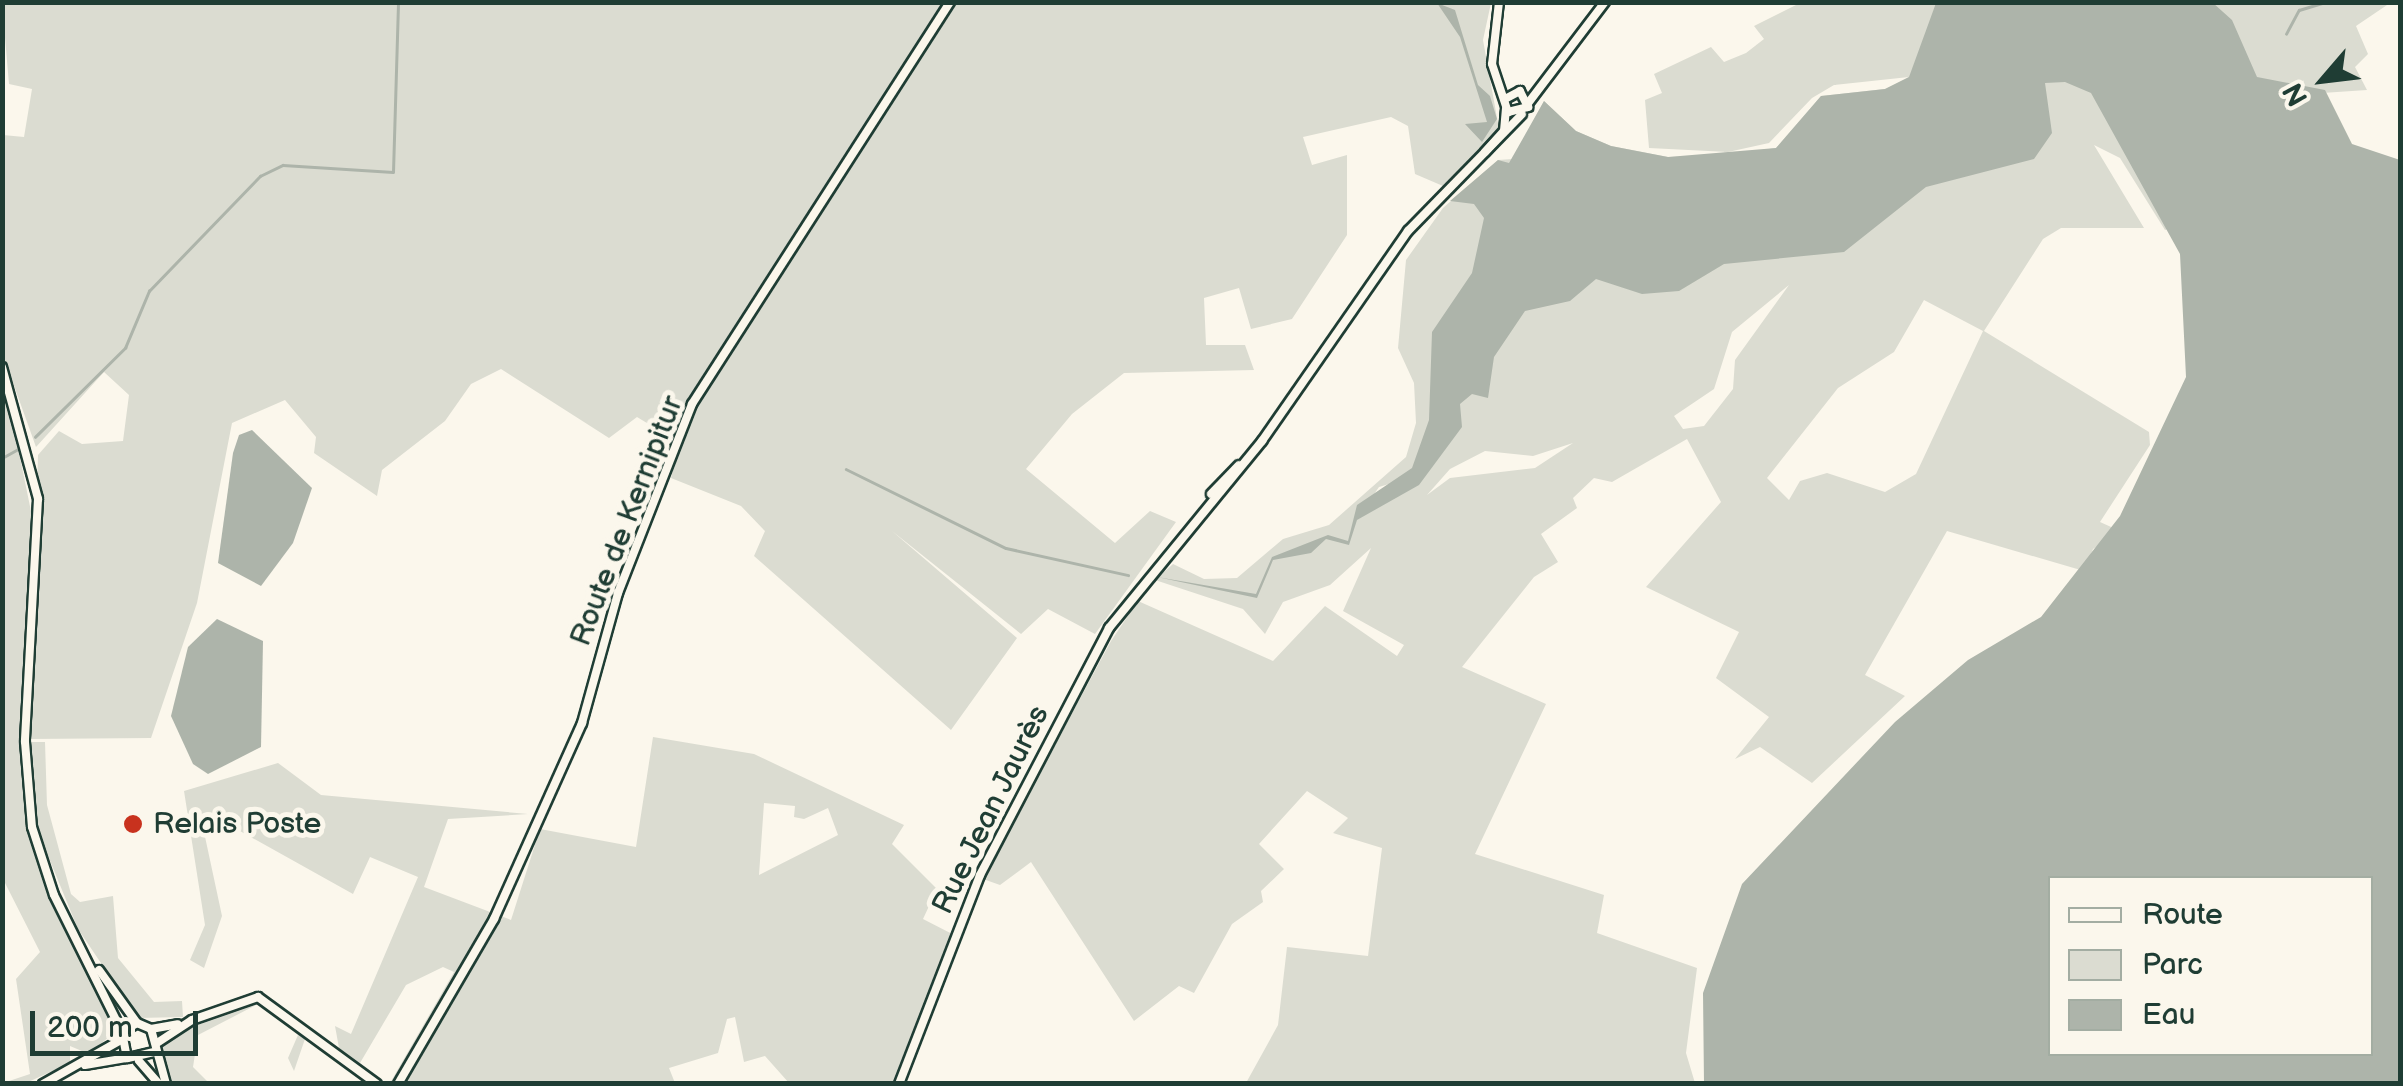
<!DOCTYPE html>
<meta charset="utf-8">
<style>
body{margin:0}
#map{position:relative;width:2403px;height:1086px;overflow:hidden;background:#fbf7ec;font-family:"Balsamiq Sans",sans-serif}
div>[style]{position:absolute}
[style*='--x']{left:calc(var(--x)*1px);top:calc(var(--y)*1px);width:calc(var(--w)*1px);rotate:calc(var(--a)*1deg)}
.green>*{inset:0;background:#dbdcd1}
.water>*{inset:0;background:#adb4aa}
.stream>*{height:2.5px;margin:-1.25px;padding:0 1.25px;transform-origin:1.25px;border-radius:1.25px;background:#adb4aa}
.roads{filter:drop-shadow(2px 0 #1f3d34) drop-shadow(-2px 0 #1f3d34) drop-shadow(0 2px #1f3d34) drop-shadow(0 -2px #1f3d34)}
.secondary>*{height:8px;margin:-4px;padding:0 4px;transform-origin:4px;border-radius:4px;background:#fbf7ec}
.dots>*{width:28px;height:28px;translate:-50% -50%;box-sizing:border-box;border:5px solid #fbf7ec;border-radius:50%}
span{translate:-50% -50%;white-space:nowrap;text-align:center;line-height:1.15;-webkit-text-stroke:10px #fbf7ec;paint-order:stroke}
.street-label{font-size:30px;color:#1f3d34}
.poi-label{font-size:30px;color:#1f3d34}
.left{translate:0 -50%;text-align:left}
.frame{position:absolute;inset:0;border:5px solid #1f3d34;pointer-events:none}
.legend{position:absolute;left:2048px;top:876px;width:325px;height:180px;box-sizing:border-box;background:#fbf7ec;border:2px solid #a3ada2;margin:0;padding:12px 18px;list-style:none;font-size:30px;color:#1f3d34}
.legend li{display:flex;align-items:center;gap:20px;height:50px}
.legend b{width:50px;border:2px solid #a3ada2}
.north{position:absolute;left:2273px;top:30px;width:100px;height:100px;-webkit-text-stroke:8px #fbf7ec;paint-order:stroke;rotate:242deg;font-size:28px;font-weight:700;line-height:40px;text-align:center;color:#1f3d34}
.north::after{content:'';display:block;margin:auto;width:35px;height:45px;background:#1f3d34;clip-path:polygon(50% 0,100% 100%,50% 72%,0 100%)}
.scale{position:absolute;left:30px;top:1011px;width:168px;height:45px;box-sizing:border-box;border:5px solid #1f3d34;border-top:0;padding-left:12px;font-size:30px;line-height:35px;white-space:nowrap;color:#1f3d34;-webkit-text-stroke:8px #fbf7ec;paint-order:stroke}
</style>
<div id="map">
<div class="green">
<div style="clip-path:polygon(evenodd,1802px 2px,1988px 3px,1940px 93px,1936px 120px,1866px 130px,1815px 170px,1724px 215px,1645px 222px,1621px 203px,1595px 217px,1556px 211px,1548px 215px,1543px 253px,1527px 260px,1490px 307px,1466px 313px,1454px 324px,1470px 356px,1440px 382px,1448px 426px,1427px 437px,1412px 477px,1379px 487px,1365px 507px,1382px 490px,1416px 480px,1431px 440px,1453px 426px,1444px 383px,1475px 354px,1460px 322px,1495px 308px,1549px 254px,1553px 216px,1601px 221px,1619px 206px,1652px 232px,1750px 220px,1873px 141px,1944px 135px,1981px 54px,2023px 3px,2153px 2px,2189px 120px,2178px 163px,2215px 212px,2165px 230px,2120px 158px,2094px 145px,2144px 228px,2061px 228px,2043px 239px,1984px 331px,2149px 432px,2150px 445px,2100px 522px,2120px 531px,2093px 549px,2084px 571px,1947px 531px,1865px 675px,1905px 696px,1812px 783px,1760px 747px,1735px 759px,1769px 717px,1716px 678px,1739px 632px,1646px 587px,1721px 502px,1687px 439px,1612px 482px,1594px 478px,1573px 498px,1577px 508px,1541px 534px,1558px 562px,1534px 577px,1462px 667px,1546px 704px,1475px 854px,1604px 895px,1597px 933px,1697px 968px,1686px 1053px,1695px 1083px,1246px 1083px,1278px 1025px,1287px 947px,1368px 956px,1382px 848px,1333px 833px,1348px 818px,1307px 791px,1259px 844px,1284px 869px,1261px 891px,1263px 902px,1232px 924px,1194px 993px,1179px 986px,1134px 1021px,1031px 862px,1000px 885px,983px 879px,1111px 641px,1138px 601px,1273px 661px,1325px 606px,1397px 656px,1404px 645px,1343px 611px,1371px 548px,1330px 585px,1283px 602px,1265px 634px,1243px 609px,1155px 580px,1173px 564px,1204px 579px,1237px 578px,1283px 539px,1329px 525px,1406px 457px,1416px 423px,1414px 383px,1398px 348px,1406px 260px,1443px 208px,1498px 160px,1513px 159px,1544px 101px,1576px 131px,1611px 146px,1668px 157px,1718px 156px,1776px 148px,1821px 96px,1885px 89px,1909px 77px,1834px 85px,1812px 98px,1769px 143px,1728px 152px,1649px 148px,1645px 100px,1662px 93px,1654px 74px,1711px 47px,1724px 62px,1746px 53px,1764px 39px,1754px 26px,1802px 2px,1789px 285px,1735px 360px,1733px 389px,1704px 426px,1683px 429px,1674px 416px,1714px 389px,1732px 332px,1789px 285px,1802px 2px,1924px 300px,1983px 331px,1916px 474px,1885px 492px,1827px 473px,1800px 481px,1789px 500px,1767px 478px,1838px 388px,1894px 352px,1924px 300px,1802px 2px,1573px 443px,1535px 468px,1450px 478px,1427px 495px,1450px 469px,1485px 451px,1533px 456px,1573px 443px)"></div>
<div style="clip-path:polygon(2px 3px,1491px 3px,1483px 40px,1499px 129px,1443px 186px,1415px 174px,1408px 126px,1391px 117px,1303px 137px,1312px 165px,1347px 155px,1347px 235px,1292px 319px,1251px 329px,1239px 288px,1204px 298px,1206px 345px,1245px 345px,1254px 370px,1124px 373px,1072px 414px,1026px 469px,1115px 543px,1150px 511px,1176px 522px,1095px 634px,1048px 609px,1021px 634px,892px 531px,1017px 638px,951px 730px,754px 556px,765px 531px,741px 506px,671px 478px,680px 443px,637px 417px,609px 438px,501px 369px,471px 384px,445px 421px,382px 470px,377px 496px,314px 453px,316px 437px,285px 400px,232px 423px,197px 603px,151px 738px,30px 739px,38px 455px,59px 431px,82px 444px,123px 441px,129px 395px,104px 372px,36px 447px,3px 355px,3px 135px,24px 137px,32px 89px,9px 84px)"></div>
<div style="clip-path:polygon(2176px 3px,2390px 3px,2356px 26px,2368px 54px,2355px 67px,2367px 90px,2322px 93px,2252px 201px)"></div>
<div style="clip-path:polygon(3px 374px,34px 526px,21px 734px,26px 824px,53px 903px,117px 1030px,89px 1054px,70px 1046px,70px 1063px,26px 1083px,3px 1083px,30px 1074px,16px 979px,40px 952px,3px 879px)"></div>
<div style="clip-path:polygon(evenodd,653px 737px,754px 754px,904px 825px,892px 844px,937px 889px,923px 919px,960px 938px,906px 1083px,789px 1083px,765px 1056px,744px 1062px,735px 1017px,727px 1019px,718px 1053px,669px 1068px,675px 1083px,390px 1083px,454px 972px,443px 967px,406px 985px,360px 1063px,339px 1048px,335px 1026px,351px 1034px,418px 877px,370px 857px,353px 894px,231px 826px,204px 832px,222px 916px,204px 968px,190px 960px,205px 925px,184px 791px,278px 763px,321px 795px,528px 814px,448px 819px,424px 887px,511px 920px,540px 829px,636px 847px,653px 737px,764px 803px,795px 806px,794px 817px,804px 819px,828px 808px,838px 835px,759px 875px,764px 803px)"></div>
<div style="clip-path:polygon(31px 742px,45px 742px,47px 805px,71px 894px,80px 902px,113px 896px,118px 958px,154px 1002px,182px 1001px,183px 1017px,138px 1018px,78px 929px,37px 829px)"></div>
<div style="clip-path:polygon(250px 1001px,263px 1003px,294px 1022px,306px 1036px,294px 1071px,288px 1058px,298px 1035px,260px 1003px,198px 1035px,193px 1067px,209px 1083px,172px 1083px,162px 1048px,170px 1038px)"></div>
</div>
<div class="water">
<div style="clip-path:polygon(1437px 3px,1455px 10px,1478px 85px,1490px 96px,1497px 119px,1482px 142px,1465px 124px,1487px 122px,1460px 37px)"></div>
<div style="clip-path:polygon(evenodd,1936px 3px,2213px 3px,2232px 20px,2257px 77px,2325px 90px,2352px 144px,2400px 160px,2400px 1083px,1704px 1083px,1703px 993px,1742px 884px,1895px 722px,1968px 660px,2041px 617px,2120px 516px,2186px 377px,2180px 254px,2091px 93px,2065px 82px,2045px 83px,2052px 133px,2034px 159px,1926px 187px,1844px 252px,1724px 264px,1679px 291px,1642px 294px,1596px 279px,1570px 301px,1525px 311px,1494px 357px,1488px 398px,1472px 394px,1460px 404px,1462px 427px,1419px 485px,1357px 520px,1349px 545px,1326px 539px,1311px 553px,1273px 560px,1257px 598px,1157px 577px,1256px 594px,1272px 557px,1328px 535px,1348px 541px,1357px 505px,1412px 468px,1429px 420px,1432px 332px,1472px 273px,1484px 218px,1474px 204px,1450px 201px,1498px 160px,1509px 163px,1544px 101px,1576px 131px,1611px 146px,1668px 157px,1776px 148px,1821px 96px,1885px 89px,1909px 77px,1936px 3px,2050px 878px,2370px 878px,2370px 1054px,2050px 1054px,2050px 878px)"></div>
<div style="clip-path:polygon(252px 430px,312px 488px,293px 543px,261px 586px,218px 563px,233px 453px,239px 435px)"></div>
<div style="clip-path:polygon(217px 619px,263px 641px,261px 747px,208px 774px,193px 764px,171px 716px,188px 647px)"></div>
</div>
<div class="stream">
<div style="--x:2286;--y:34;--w:27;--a:-62"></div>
<div style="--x:2299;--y:10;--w:27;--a:-17"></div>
<div style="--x:35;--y:437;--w:127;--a:-44.7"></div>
<div style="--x:125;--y:348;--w:62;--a:-67.2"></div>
<div style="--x:149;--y:291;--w:160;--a:-46"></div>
<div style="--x:260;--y:176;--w:25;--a:-26"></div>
<div style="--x:283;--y:165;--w:110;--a:3.6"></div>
<div style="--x:393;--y:172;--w:170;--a:-88.3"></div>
<div style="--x:2;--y:458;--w:21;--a:-29"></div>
<div style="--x:846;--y:469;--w:178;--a:26.3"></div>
<div style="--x:1006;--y:548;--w:125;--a:12.5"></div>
</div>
<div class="roads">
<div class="secondary">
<div style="--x:1499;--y:2;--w:62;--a:96.4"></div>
<div style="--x:1492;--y:64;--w:51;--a:71.6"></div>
<div style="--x:1508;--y:112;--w:21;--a:-14"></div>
<div style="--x:1528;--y:107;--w:18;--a:-117"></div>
<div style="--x:1520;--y:91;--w:17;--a:152"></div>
<div style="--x:1529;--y:102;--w:126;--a:-52.8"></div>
<div style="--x:1485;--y:152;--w:28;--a:-48"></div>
<div style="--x:1504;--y:131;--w:22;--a:-85"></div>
<div style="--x:2;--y:367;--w:137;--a:74.7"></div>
<div style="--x:38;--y:499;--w:243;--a:93.1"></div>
<div style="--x:25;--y:742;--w:85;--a:85.3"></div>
<div style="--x:32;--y:827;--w:71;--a:72.1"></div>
<div style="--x:54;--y:895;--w:153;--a:63.6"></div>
<div style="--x:1211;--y:494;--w:40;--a:-46"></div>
<div style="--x:99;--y:970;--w:65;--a:54.4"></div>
<div style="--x:151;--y:1029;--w:27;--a:-10"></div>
<div style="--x:157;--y:1043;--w:42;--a:-33.3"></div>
<div style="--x:192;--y:1020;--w:70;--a:-19.2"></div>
<div style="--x:258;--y:997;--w:147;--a:36.2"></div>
<div style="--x:154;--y:1052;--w:28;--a:167"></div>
<div style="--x:127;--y:1058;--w:26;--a:-101"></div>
<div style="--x:122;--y:1032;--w:17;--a:-31"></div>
<div style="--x:137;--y:1023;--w:15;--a:23"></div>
<div style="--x:151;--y:1029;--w:57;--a:74.7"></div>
<div style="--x:139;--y:1061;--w:30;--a:49"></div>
<div style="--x:85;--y:1065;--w:43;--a:-9.5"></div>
<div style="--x:43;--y:1084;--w:87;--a:-29.5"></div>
<div style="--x:398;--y:1084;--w:191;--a:-59.8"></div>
<div style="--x:494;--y:919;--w:215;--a:-65.8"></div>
<div style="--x:582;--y:723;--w:135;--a:-74.5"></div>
<div style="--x:618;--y:593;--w:203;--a:-68.6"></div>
<div style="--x:692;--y:404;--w:478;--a:-57.3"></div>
<div style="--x:899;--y:1084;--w:224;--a:-68.8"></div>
<div style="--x:980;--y:875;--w:279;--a:-62.4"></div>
<div style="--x:1109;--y:628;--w:242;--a:-50.7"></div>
<div style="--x:1262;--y:441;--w:256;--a:-55.2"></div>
<div style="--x:1408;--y:231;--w:163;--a:-45.7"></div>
</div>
</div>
<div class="dots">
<div style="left:133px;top:824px;background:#c8321e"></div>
</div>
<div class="street-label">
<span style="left:627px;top:521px;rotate:-69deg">Route de Kernipitur</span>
<span style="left:991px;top:810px;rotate:-64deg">Rue Jean Jaurès</span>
</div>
<div class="poi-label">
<span class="left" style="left:153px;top:824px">Relais Poste</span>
</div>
<div class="frame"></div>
<ul class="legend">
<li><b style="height:12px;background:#fbf7ec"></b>Route</li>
<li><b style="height:28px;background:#dbdcd1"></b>Parc</li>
<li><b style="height:28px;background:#adb4aa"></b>Eau</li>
</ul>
<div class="north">N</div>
<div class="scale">200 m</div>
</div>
